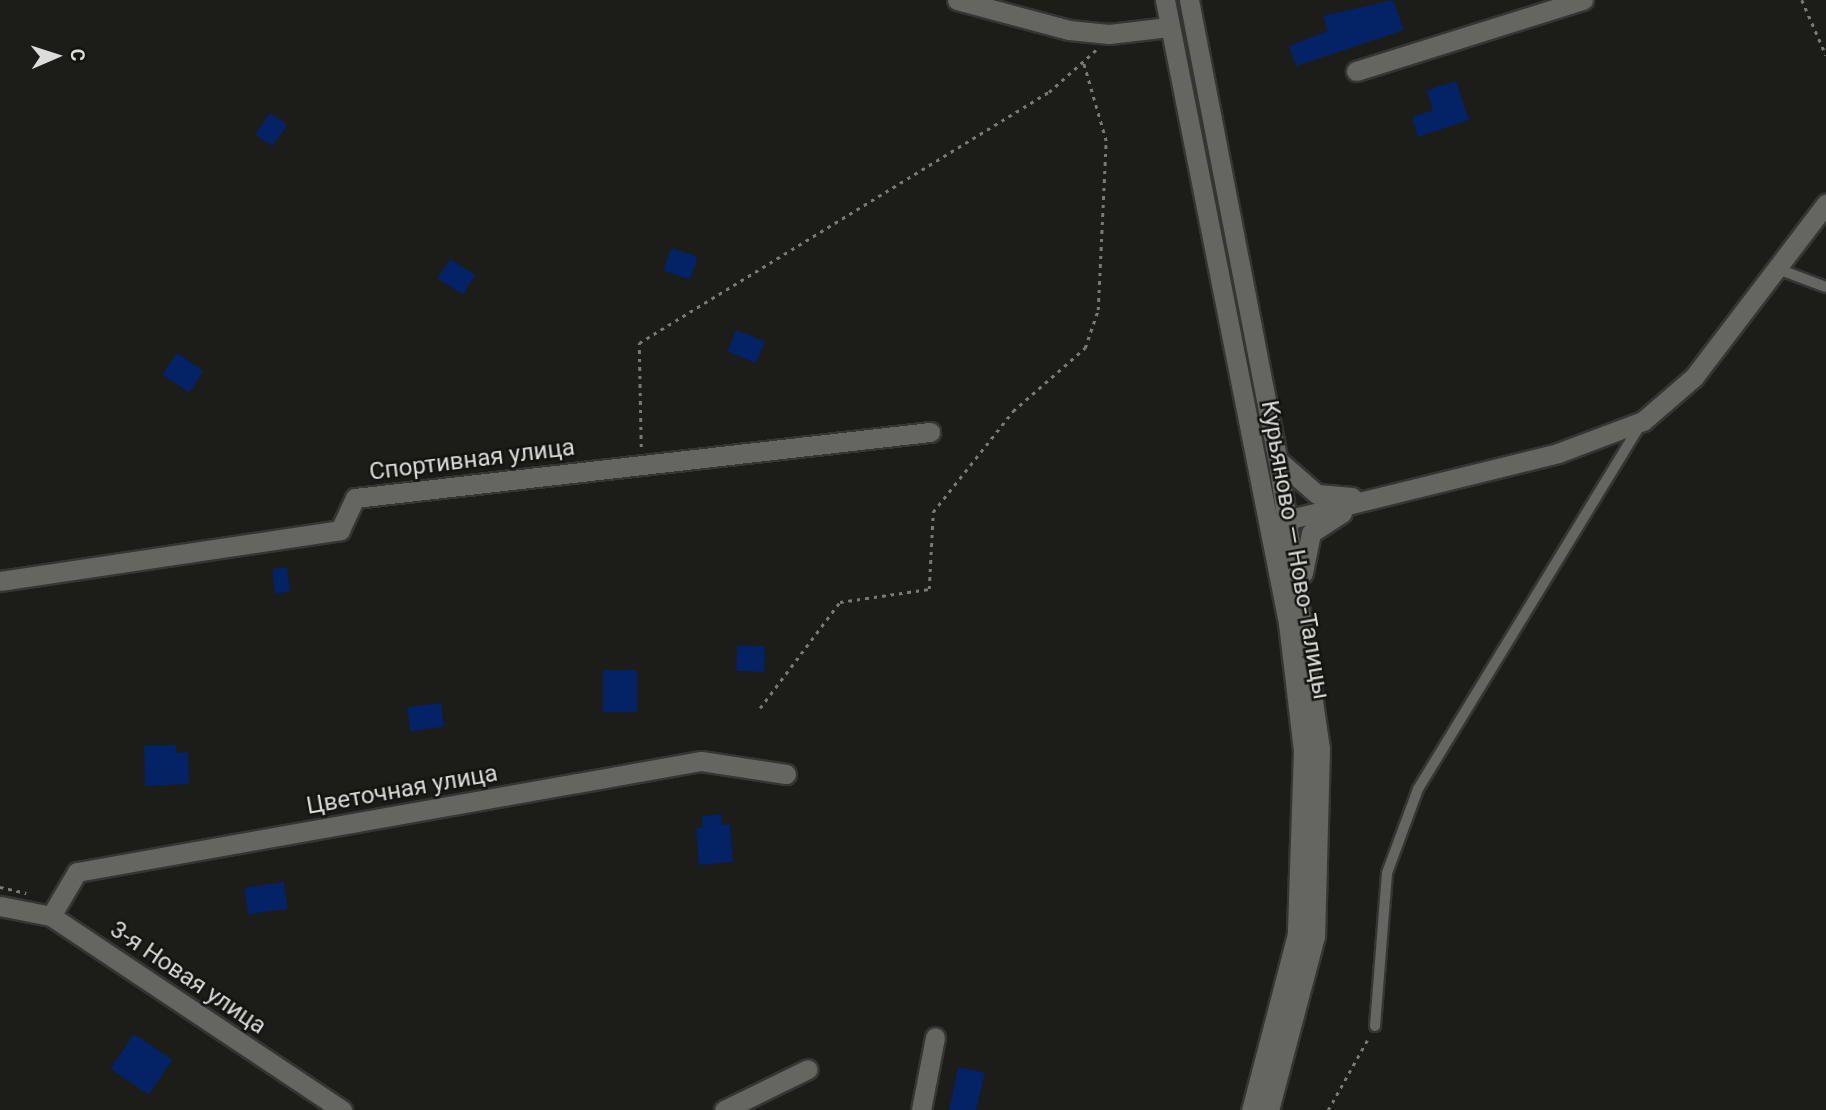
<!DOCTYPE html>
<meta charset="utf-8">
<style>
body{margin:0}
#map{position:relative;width:1826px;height:1110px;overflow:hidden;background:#1c1c19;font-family:Roboto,sans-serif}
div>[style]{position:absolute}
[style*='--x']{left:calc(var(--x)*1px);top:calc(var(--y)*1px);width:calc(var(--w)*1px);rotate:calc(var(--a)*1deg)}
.building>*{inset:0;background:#042266;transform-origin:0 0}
.path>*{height:2.5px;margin-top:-1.25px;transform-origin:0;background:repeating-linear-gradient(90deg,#797976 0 3.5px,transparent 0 8.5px)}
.roads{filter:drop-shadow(2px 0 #363534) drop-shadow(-2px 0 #363534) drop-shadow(0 2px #363534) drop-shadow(0 -2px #363534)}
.service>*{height:10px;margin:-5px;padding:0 5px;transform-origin:5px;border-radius:5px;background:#656562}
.minor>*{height:19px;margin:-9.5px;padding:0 9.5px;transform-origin:9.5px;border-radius:9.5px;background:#656562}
.secondary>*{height:19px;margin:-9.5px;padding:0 9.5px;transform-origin:9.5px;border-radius:9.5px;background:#656562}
span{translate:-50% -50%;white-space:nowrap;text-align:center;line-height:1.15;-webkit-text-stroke:5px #131310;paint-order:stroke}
.street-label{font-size:24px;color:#dcdcda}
.north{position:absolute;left:21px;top:21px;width:70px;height:70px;-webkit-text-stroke:5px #131310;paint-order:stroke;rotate:87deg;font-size:19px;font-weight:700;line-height:28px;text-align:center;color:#dcdcda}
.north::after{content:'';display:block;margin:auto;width:24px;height:32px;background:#dcdcda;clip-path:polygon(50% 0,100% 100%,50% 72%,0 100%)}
</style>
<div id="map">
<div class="building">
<div style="clip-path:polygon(1393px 0,1404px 30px,1296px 66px,1289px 46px,1328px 31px,1323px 16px)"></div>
<div style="clip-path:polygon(1456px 81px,1469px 120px,1418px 137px,1412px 117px,1433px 110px,1427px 90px)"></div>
<div style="left:270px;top:113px;width:21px;height:26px;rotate:35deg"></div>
<div style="left:671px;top:248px;width:28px;height:24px;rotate:18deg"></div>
<div style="left:450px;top:259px;width:30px;height:23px;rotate:33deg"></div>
<div style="left:736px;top:330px;width:31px;height:23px;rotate:22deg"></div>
<div style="left:177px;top:353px;width:32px;height:26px;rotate:34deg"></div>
<div style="left:287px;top:567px;width:25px;height:15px;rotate:83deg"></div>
<div style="left:737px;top:645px;width:28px;height:26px;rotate:2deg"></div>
<div style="left:603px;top:670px;width:34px;height:42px"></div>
<div style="left:441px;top:703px;width:24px;height:34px;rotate:83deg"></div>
<div style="clip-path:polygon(176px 745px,176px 753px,188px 752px,189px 784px,145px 786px,144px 746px)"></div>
<div style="clip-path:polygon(721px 814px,722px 825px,730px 824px,733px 862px,699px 865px,696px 828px,703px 827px,702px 816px)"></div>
<div style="left:284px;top:882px;width:27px;height:40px;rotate:82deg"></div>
<div style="left:134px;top:1034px;width:46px;height:42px;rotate:34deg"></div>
<div style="clip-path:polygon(958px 1067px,985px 1073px,976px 1110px,949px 1110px)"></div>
</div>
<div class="path">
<div style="--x:1802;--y:0;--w:60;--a:66.4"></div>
<div style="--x:641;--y:447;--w:104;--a:-91.1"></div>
<div style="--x:639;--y:343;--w:481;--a:-31.5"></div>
<div style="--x:1049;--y:92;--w:63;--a:-41.8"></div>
<div style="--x:760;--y:708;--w:133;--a:-53"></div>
<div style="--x:840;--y:602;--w:90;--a:-8.3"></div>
<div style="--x:929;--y:589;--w:77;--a:-87"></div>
<div style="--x:933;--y:512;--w:129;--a:-51.6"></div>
<div style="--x:1013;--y:411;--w:96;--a:-41.2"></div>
<div style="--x:1085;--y:348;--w:40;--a:-71.1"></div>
<div style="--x:1098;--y:310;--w:169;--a:-87.3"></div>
<div style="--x:1106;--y:141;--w:82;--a:-106.2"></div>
<div style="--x:0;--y:887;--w:27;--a:13"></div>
<div style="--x:1328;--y:1110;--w:84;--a:-60.7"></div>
</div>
<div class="roads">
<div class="service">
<div style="--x:1778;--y:269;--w:51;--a:20.6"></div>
<div style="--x:1375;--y:1026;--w:153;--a:-85.5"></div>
<div style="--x:1387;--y:873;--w:90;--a:-69.7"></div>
<div style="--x:1418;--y:789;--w:428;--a:-58.6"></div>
</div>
<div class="minor">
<div style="--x:957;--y:0;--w:116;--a:15"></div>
<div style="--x:1069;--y:30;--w:40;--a:5.7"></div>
<div style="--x:1109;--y:34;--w:60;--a:-6.7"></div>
<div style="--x:1356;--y:71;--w:238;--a:-17.4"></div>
<div style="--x:0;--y:581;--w:344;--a:-8.5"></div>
<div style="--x:340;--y:530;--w:35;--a:-65"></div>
<div style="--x:355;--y:498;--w:579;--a:-6.55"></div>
<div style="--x:0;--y:906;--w:52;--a:11.1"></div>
<div style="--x:51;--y:916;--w:350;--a:33.7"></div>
<div style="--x:51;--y:916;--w:51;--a:-59.4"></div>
<div style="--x:77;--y:872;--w:634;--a:-10.09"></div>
<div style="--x:701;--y:761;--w:86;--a:8.7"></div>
<div style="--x:724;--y:1110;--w:93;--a:-26"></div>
<div style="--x:921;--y:1110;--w:74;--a:-79.1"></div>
</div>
<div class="secondary">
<div style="--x:1165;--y:0;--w:635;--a:78.83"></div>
<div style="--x:1288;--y:623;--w:128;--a:83.3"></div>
<div style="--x:1303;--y:750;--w:184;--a:91.9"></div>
<div style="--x:1297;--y:934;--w:182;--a:104.6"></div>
<div style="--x:1189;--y:0;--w:470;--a:79.1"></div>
<div style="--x:1278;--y:461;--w:290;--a:81.7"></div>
<div style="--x:1320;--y:748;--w:188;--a:91.5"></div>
<div style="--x:1315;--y:936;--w:180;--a:104.8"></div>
<div style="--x:1280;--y:462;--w:49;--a:40.9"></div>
<div style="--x:1317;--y:494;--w:35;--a:5"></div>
<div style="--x:1278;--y:522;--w:288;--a:-13.8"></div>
<div style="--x:1558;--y:453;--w:91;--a:-20.6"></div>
<div style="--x:1643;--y:421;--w:67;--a:-40.8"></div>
<div style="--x:1694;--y:377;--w:218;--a:-52.7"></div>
<div style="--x:1303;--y:573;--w:41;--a:-78.7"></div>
<div style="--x:1311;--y:533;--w:37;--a:-33"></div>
</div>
</div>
<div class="street-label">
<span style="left:472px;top:460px;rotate:-7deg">Спортивная улица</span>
<span style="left:1295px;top:550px;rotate:80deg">Курьяново — Ново-Талицы</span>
<span style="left:402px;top:790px;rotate:-10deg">Цветочная улица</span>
<span style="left:188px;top:978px;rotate:34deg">3-я Новая улица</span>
</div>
<div class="north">С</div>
</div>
